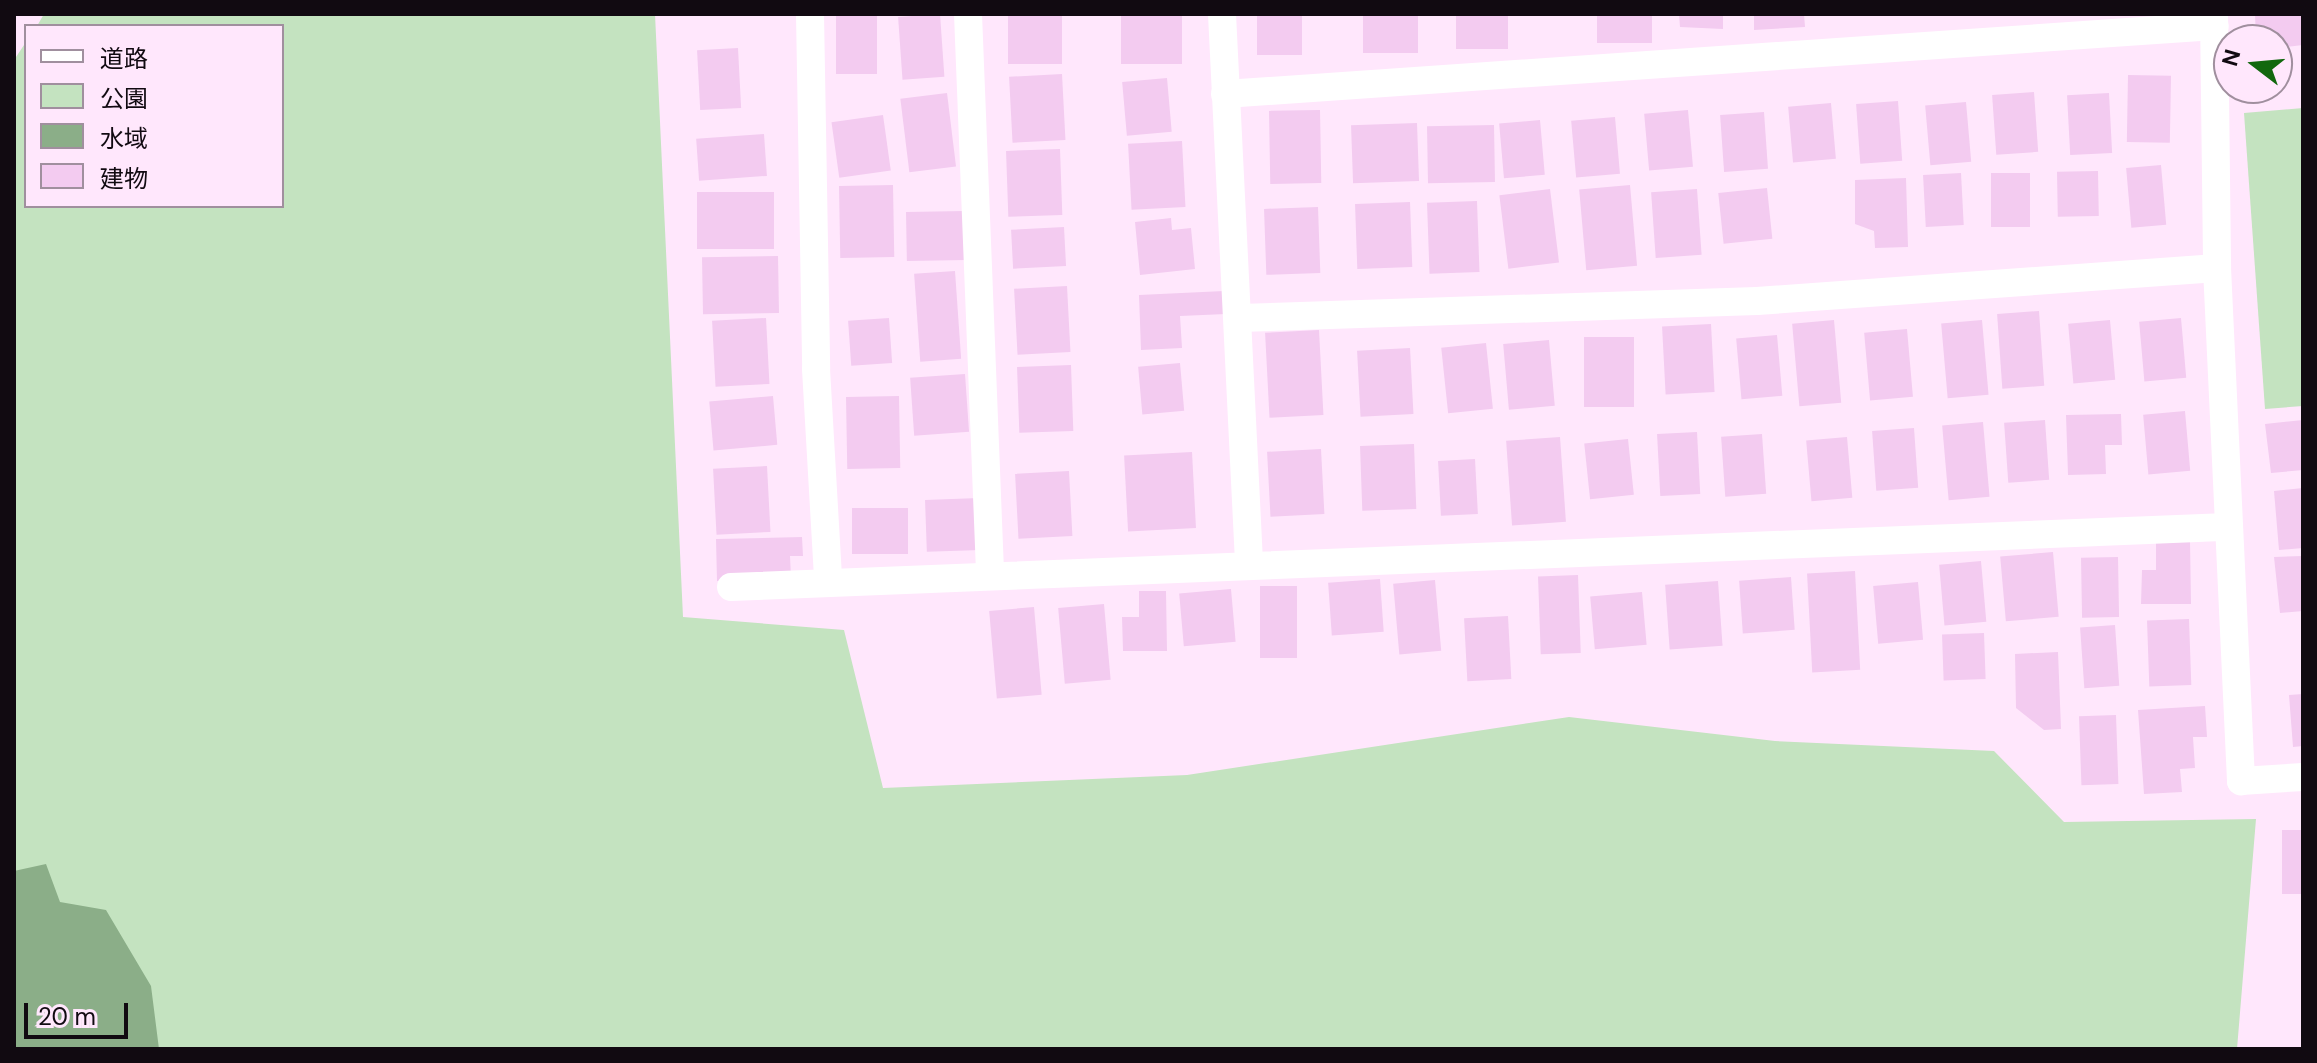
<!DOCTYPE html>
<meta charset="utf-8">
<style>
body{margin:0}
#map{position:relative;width:2317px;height:1063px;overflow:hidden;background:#ffe7fc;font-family:"DM Sans","Noto Sans JP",sans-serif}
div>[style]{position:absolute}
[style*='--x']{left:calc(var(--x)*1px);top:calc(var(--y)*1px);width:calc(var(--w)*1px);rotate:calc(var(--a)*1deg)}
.green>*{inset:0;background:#c4e3c0}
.water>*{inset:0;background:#8bae88}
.building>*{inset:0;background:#f3cbf0;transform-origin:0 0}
.minor>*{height:28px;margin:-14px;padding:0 14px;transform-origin:14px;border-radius:14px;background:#fff}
span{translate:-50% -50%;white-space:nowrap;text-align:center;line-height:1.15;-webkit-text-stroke:8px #ffe7fc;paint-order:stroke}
.frame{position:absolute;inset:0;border:16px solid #110a11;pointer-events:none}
.legend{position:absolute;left:24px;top:24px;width:260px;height:184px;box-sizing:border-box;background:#ffe7fc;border:2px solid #a08f9e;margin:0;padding:10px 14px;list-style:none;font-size:24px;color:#110a11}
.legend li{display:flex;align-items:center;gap:16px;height:40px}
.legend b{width:40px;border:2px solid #a08f9e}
.north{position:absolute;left:2213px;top:24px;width:80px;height:80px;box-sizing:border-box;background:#ffe7fc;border:2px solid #a08f9e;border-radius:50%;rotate:286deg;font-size:22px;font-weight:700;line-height:32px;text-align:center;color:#110a11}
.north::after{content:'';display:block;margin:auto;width:28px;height:36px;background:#12680e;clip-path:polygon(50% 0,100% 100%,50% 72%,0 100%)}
.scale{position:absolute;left:24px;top:1003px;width:104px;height:36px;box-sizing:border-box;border:4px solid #110a11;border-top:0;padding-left:10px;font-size:24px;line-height:28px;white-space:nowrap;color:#110a11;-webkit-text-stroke:6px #ffe7fc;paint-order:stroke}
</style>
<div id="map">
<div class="green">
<div style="clip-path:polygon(44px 14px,655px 14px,683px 617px,844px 630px,883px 788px,1187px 775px,1569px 717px,1775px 741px,1994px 751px,2064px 822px,2256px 819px,2237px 1049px,14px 1049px,14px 60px,26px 42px,26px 206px,282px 206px,282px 26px,37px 26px)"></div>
<div style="clip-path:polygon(2303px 108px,2303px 406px,2265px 409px,2244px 113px)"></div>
</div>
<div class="water">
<div style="clip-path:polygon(46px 864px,60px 902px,106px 910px,151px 986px,159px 1049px,14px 1049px,14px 871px)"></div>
</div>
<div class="building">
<div style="left:836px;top:14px;width:41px;height:60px"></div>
<div style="left:940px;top:14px;width:63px;height:42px;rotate:86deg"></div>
<div style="left:1008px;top:14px;width:54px;height:50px"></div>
<div style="left:1121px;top:14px;width:61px;height:50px"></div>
<div style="left:1257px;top:14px;width:45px;height:41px"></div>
<div style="left:1363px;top:14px;width:55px;height:39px"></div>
<div style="left:1456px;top:14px;width:52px;height:35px"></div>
<div style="left:1597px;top:14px;width:55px;height:29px"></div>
<div style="clip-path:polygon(1679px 14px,1723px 14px,1723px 29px,1680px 27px)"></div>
<div style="clip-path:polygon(1754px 14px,1804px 14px,1805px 27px,1754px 30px)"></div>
<div style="clip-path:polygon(2255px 14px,2303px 14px,2303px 45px,2277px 48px,2277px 40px,2256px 40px)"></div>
<div style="left:738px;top:48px;width:60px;height:41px;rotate:87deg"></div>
<div style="left:1062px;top:74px;width:66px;height:53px;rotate:87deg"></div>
<div style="left:2128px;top:75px;width:43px;height:67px;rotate:1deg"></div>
<div style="left:1167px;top:78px;width:54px;height:45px;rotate:85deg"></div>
<div style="left:2034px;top:92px;width:60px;height:42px;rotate:86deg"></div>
<div style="left:947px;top:93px;width:74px;height:47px;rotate:83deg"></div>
<div style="left:2109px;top:93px;width:60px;height:42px;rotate:87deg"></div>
<div style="left:1898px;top:101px;width:60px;height:42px;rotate:86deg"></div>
<div style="left:1966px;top:102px;width:60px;height:41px;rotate:85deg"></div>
<div style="left:1831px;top:103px;width:56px;height:43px;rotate:85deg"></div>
<div style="left:1320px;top:110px;width:73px;height:51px;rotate:89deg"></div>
<div style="left:1688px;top:110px;width:57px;height:44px;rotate:85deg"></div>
<div style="left:1764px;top:112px;width:57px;height:44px;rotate:86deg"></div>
<div style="left:883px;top:115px;width:56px;height:52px;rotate:82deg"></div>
<div style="left:1615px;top:117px;width:57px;height:44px;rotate:85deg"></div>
<div style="left:1540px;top:120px;width:55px;height:41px;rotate:85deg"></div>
<div style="left:1417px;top:123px;width:58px;height:66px;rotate:88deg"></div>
<div style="left:1494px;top:125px;width:57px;height:67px;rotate:89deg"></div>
<div style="left:764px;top:134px;width:42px;height:68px;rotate:86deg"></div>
<div style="left:1182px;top:141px;width:66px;height:54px;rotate:87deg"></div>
<div style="left:1060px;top:149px;width:66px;height:54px;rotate:88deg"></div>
<div style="left:2161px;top:165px;width:60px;height:35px;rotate:85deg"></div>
<div style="left:2098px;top:171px;width:45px;height:41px;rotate:89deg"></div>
<div style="left:1961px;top:173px;width:52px;height:38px;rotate:87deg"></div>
<div style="left:1991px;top:173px;width:39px;height:54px"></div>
<div style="clip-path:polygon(1906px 178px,1908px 247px,1875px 248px,1874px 231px,1855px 224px,1855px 180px)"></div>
<div style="left:893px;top:185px;width:72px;height:54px;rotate:89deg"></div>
<div style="left:1630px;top:185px;width:81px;height:51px;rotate:85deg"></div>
<div style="left:1767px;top:188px;width:51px;height:49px;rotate:84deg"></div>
<div style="left:1550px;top:189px;width:74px;height:51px;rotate:83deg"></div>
<div style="left:1697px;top:189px;width:66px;height:46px;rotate:86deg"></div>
<div style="left:774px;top:192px;width:57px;height:77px;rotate:90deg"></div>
<div style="left:1477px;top:201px;width:71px;height:50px;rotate:88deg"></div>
<div style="left:1410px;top:202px;width:65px;height:55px;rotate:88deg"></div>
<div style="left:1318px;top:207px;width:66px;height:54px;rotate:88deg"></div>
<div style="left:965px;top:211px;width:49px;height:59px;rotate:89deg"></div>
<div style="clip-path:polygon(1171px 218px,1172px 230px,1191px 228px,1195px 269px,1140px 275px,1135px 222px)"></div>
<div style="left:1064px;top:227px;width:39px;height:53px;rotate:87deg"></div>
<div style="left:778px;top:256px;width:57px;height:76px;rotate:89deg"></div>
<div style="left:955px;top:271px;width:88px;height:41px;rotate:86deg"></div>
<div style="left:1067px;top:286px;width:66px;height:53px;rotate:87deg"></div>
<div style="clip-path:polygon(1224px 291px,1226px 314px,1180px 316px,1182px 348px,1141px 350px,1139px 295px)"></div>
<div style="left:2039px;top:311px;width:75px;height:42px;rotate:86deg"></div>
<div style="left:766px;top:318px;width:66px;height:54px;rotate:87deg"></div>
<div style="left:889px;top:318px;width:45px;height:41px;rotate:86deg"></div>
<div style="left:2181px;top:318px;width:60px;height:42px;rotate:85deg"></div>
<div style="left:1834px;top:320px;width:83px;height:42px;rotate:85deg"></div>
<div style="left:1982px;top:320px;width:75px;height:41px;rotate:85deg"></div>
<div style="left:2110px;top:320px;width:60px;height:42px;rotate:85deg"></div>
<div style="left:1711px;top:324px;width:68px;height:49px;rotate:87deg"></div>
<div style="left:1907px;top:329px;width:68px;height:43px;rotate:85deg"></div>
<div style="left:1319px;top:330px;width:85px;height:54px;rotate:87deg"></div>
<div style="left:1777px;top:335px;width:61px;height:41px;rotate:85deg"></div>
<div style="left:1584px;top:337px;width:50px;height:70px"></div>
<div style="left:1549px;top:340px;width:66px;height:46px;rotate:85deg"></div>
<div style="left:1486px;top:343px;width:66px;height:45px;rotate:84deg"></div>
<div style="left:1410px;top:348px;width:66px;height:53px;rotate:87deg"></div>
<div style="left:1180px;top:363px;width:48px;height:42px;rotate:85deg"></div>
<div style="left:1071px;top:365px;width:66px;height:54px;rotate:88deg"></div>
<div style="left:965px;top:374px;width:58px;height:55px;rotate:86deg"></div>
<div style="left:773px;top:396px;width:49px;height:64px;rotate:85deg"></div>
<div style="left:899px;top:396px;width:72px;height:53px;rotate:89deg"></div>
<div style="left:2185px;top:411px;width:60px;height:42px;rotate:85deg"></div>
<div style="clip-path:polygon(2121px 414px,2122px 445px,2105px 445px,2106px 474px,2068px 475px,2066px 415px)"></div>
<div style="left:2045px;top:420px;width:60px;height:41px;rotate:86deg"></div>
<div style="clip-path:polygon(2303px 420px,2303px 470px,2271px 473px,2265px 424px)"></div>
<div style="left:1983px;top:422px;width:75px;height:41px;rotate:85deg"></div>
<div style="left:1914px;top:428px;width:60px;height:42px;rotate:86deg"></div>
<div style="left:1697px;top:432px;width:62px;height:40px;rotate:87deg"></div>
<div style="left:1762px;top:434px;width:60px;height:41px;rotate:86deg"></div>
<div style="left:1560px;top:437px;width:85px;height:54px;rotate:86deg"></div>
<div style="left:1847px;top:437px;width:61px;height:41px;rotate:85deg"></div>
<div style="left:1628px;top:439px;width:56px;height:44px;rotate:84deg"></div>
<div style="left:1414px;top:444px;width:65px;height:54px;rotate:88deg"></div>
<div style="left:1321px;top:449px;width:65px;height:54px;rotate:87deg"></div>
<div style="left:1192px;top:452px;width:76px;height:68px;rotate:87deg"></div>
<div style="left:1475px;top:459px;width:55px;height:37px;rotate:87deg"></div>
<div style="left:767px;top:466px;width:66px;height:54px;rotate:87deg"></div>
<div style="left:1069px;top:471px;width:65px;height:54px;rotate:87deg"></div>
<div style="clip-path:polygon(2303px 488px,2303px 548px,2279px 550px,2274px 491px)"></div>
<div style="left:979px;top:498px;width:52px;height:54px;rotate:88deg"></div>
<div style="left:852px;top:508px;width:56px;height:46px"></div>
<div style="clip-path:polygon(802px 537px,803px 556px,790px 556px,791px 578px,717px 581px,716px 539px)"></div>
<div style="clip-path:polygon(2156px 541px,2190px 541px,2191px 604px,2141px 604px,2142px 570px,2156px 570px)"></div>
<div style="left:2053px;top:552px;width:65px;height:53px;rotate:85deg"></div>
<div style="clip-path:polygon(2303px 556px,2303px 611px,2280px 613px,2274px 557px)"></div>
<div style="left:2118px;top:557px;width:60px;height:37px;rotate:89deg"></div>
<div style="left:1981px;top:561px;width:61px;height:42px;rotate:85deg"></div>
<div style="left:1855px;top:571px;width:99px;height:48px;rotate:87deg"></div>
<div style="left:1578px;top:575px;width:78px;height:40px;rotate:88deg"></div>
<div style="left:1791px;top:577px;width:53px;height:52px;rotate:86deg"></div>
<div style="left:1380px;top:579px;width:53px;height:52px;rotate:86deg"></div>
<div style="left:1435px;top:580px;width:71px;height:42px;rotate:85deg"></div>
<div style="left:1718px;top:581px;width:65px;height:53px;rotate:86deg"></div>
<div style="left:1918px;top:582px;width:58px;height:45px;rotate:85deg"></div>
<div style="left:1260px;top:586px;width:37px;height:72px"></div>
<div style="left:1231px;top:589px;width:53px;height:52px;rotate:85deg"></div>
<div style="clip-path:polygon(1139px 591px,1166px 591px,1167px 651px,1123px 651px,1122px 617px,1139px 617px)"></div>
<div style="left:1642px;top:592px;width:53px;height:52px;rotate:85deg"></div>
<div style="left:1104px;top:604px;width:76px;height:46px;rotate:85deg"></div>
<div style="left:1034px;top:607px;width:88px;height:45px;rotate:85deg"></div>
<div style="left:1508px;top:616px;width:63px;height:44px;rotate:87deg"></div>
<div style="left:2189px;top:619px;width:66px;height:42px;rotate:88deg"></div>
<div style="left:2115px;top:625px;width:61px;height:35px;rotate:86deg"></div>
<div style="left:1984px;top:633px;width:46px;height:42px;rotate:88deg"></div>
<div style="clip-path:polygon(2058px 652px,2061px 729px,2044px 730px,2016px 708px,2015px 654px)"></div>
<div style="clip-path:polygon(2303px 694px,2303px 746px,2293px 747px,2289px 695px)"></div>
<div style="clip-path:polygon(2205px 706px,2207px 737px,2193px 737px,2195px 768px,2180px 769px,2182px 792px,2144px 794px,2138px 710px)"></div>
<div style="left:2116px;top:715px;width:69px;height:37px;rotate:88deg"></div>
<div style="left:2282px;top:830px;width:21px;height:64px"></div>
</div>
<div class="minor">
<div style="--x:810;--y:14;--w:355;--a:89"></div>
<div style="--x:816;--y:369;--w:211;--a:86.7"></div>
<div style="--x:968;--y:14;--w:558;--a:87.74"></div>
<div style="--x:1222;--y:14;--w:549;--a:87.18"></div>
<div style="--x:2214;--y:14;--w:254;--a:89.3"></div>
<div style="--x:2217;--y:268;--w:514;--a:87.32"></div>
<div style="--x:2241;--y:781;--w:62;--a:-3.7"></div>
<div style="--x:1225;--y:94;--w:992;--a:-3.93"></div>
<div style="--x:1240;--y:318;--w:517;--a:-1.88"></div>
<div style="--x:1757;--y:301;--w:461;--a:-4.1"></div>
<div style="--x:731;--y:587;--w:1498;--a:-2.3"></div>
</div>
<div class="frame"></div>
<ul class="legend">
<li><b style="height:10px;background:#fff"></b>道路</li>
<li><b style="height:22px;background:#c4e3c0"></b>公園</li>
<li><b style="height:22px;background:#8bae88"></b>水域</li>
<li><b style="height:22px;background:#f3cbf0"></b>建物</li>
</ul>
<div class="north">N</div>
<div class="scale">20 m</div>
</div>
